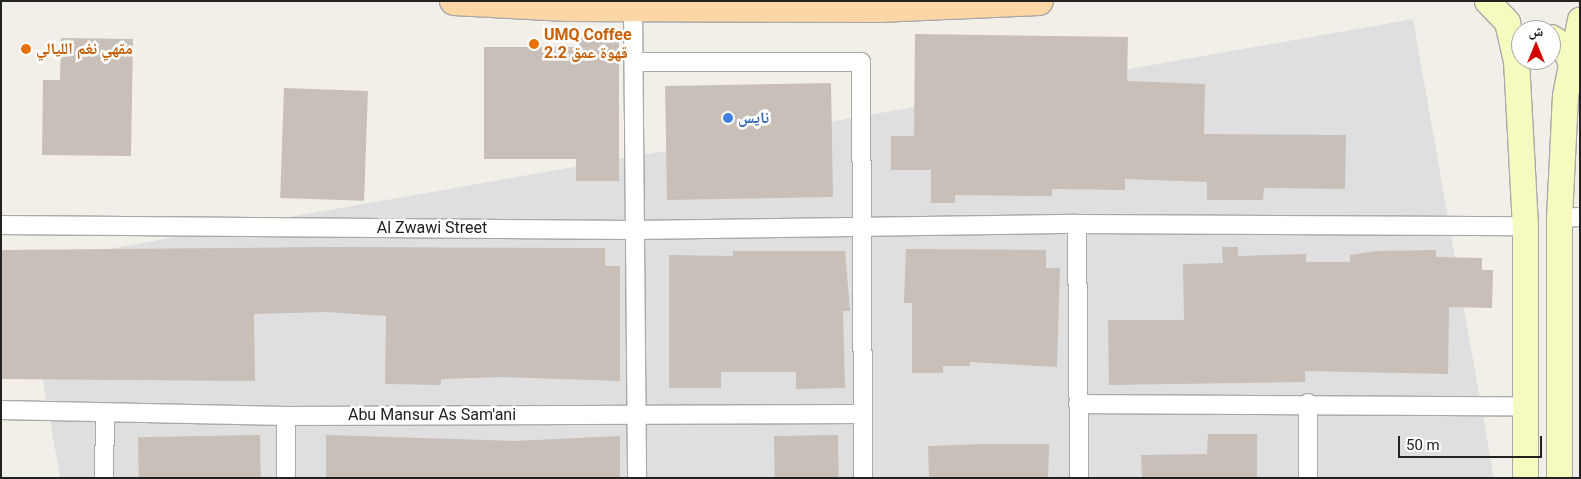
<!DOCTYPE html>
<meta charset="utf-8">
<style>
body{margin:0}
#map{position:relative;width:1581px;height:479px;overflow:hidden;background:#f2efe9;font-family:Roboto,"Noto Naskh Arabic",sans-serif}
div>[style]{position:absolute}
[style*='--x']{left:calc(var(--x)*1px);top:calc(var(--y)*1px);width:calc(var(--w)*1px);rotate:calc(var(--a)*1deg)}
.residential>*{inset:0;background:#e0dfdf;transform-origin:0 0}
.building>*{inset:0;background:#c7bfb8;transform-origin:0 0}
.roads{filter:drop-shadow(1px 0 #a9a9a9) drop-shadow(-1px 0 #a9a9a9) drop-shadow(0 1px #a9a9a9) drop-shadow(0 -1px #a9a9a9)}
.street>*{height:18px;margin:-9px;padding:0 9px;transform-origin:9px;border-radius:9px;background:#fff}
.secondary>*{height:25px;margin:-12.5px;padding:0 12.5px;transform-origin:12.5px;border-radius:12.5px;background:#f7fabf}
.primary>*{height:28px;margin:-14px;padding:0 14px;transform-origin:14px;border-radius:14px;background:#fcd6a4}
.dots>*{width:14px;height:14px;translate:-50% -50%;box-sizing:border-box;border:2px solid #fff;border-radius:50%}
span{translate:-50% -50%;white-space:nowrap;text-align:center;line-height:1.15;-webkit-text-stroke:5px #fff;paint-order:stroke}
.food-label{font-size:16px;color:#c56008;font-weight:700}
.left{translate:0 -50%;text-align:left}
.shop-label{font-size:16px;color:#366cbe;font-weight:700}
.street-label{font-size:16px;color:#222}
.frame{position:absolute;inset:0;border:2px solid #222;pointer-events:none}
.north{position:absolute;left:1511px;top:20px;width:50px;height:50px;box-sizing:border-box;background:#fff;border:1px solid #a7a7a7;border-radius:50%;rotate:0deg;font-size:14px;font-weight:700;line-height:20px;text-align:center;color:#222}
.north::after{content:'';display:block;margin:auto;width:18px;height:22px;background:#d40000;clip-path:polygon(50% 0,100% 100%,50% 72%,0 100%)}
.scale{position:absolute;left:1398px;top:436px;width:144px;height:22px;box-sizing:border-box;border:2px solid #222;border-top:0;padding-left:6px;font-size:15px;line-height:18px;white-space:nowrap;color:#222;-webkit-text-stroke:4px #fff;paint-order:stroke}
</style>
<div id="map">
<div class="residential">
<div style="left:1413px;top:19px;width:467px;height:1412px;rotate:80deg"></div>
</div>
<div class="building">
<div style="clip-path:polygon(915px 34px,1128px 37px,1127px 81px,1205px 84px,1204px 134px,1346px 135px,1345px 189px,1264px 188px,1263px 200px,1207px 200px,1207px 182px,1125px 179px,1125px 190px,1052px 189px,1052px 196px,955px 195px,955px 203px,931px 203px,931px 170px,891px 170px,891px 136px,914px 136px)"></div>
<div style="clip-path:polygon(61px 38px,133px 39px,131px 156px,42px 155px,43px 80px,60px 80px)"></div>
<div style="clip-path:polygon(576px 38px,619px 38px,619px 181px,576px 181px,576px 159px,484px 159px,484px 47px,576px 47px)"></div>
<div style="left:831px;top:83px;width:114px;height:166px;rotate:89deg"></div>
<div style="left:284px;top:88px;width:84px;height:110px;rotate:2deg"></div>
<div style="clip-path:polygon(324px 247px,605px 248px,605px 266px,620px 266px,620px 381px,503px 377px,441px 379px,441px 385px,385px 384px,386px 316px,326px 312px,254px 314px,255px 381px,1px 379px,1px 250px)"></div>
<div style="clip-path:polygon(1222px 247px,1238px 247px,1238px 256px,1306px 254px,1306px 262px,1350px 262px,1350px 255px,1377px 251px,1436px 250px,1436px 257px,1482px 258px,1482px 270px,1493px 270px,1492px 308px,1449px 307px,1448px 374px,1305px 371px,1305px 382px,1109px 385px,1108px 320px,1184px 320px,1183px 264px,1223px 263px)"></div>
<div style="clip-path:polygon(906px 249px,1046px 250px,1046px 268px,1060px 268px,1057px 367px,970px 362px,970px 366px,943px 366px,943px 373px,912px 373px,912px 303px,904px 303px)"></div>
<div style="clip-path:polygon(733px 251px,845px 251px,850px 311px,843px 311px,845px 388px,796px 389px,796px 372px,721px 372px,721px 388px,669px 388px,669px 255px,733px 256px)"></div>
<div style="clip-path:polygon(1208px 434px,1257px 434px,1257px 478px,1142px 478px,1141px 455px,1207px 454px)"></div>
<div style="left:260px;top:435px;width:43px;height:122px;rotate:89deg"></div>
<div style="clip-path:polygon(326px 435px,514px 441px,620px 436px,620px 478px,326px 478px)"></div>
<div style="left:838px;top:435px;width:43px;height:64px;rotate:89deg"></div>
<div style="clip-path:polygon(986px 444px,1049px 444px,1048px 478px,929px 478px,928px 446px)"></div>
</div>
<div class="roads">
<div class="street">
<div style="--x:633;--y:8;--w:470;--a:89.5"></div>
<div style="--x:634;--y:62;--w:227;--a:0"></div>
<div style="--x:861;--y:62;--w:416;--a:89.7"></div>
<div style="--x:1559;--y:218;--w:21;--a:-3"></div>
<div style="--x:1077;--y:224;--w:254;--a:89.5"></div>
<div style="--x:1;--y:225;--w:633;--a:0.45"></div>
<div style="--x:634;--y:230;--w:443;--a:-0.8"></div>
<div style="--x:1077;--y:224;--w:448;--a:0.3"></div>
<div style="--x:1078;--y:404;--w:447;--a:0.3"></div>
<div style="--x:1;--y:410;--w:285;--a:1.2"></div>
<div style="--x:286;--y:416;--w:577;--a:-0.2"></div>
<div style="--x:104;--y:478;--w:65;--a:-89.1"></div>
<div style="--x:286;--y:478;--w:62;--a:-90"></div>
<div style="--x:1308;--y:478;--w:75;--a:-90"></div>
</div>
<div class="secondary">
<div style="--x:1487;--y:1;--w:29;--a:46"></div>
<div style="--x:1507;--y:22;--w:39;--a:77"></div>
<div style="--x:1516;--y:60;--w:166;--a:86.9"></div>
<div style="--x:1525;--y:226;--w:252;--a:90"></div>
<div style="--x:1551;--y:37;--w:14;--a:34"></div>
<div style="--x:1563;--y:45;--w:15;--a:67"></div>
<div style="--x:1559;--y:478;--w:260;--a:-90"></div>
<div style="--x:1559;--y:218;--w:123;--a:-87.2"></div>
<div style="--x:1565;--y:95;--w:77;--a:-78.8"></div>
</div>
<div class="primary">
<div style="--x:454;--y:1;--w:113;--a:3"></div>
<div style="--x:567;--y:7;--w:312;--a:0.2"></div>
<div style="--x:879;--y:8;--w:160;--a:-2.5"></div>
</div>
</div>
<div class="dots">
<div style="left:534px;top:44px;background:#e8710a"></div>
<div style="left:26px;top:49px;background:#e8710a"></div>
<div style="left:728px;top:118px;background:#3f7fe0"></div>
</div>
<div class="food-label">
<span class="left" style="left:544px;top:44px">UMQ Coffee<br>2.2 قهوة عمق</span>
<span class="left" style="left:36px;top:49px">مقهي نغم الليالي</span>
</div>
<div class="shop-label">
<span class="left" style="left:738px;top:118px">نايس</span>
</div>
<div class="street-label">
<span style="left:432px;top:228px">Al Zwawi Street</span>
<span style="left:432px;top:415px">Abu Mansur As Sam'ani</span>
</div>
<div class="frame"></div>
<div class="north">ش</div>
<div class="scale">50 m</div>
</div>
